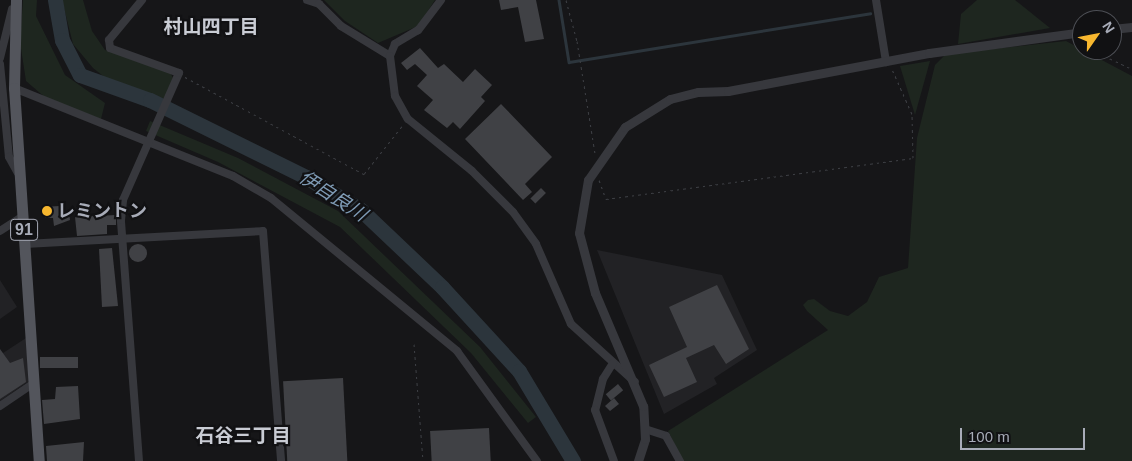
<!DOCTYPE html>
<meta charset="utf-8">
<style>
body{margin:0}
#map{position:relative;width:1132px;height:461px;overflow:hidden;background:#161618;font-family:Helvetica,"Noto Sans JP",sans-serif}
div>[style]{position:absolute}
[style*='--x']{left:calc(var(--x)*1px);top:calc(var(--y)*1px);width:calc(var(--w)*1px);rotate:calc(var(--a)*1deg)}
.built>*{inset:0;background:#222225}
.green>*{inset:0;background:#1e261f}
.stream>*{height:2.5px;margin:-1.25px;padding:0 1.25px;transform-origin:1.25px;border-radius:1.25px;background:#2c353c}
.river>*{height:15px;margin:-7.5px;padding:0 7.5px;transform-origin:7.5px;border-radius:7.5px;background:#2c353c}
.building>*{inset:0;background:#404145;transform-origin:0 0}
.round{border-radius:50%}
.path>*{height:1px;margin-top:-0.5px;transform-origin:0;background:repeating-linear-gradient(90deg,#3d3f44 0 2.5px,transparent 0 6.5px)}
.minor>*{height:8px;margin:-4px;padding:0 4px;transform-origin:4px;border-radius:4px;background:#37383d}
.tertiary>*{height:9px;margin:-4.5px;padding:0 4.5px;transform-origin:4.5px;border-radius:4.5px;background:#37383d}
.primary>*{height:11px;margin:-5.5px;padding:0 5.5px;transform-origin:5.5px;border-radius:5.5px;background:#53555c}
.dots>*{width:14px;height:14px;translate:-50% -50%;box-sizing:border-box;border:2px solid #111113;border-radius:50%}
span{translate:-50% -50%;white-space:nowrap;text-align:center;line-height:1.15;-webkit-text-stroke:4.5px #111113;paint-order:stroke}
.shield-label span{padding:1px 4px;background:#111113;border:1px solid;border-radius:4px;-webkit-text-stroke-width:0}
.shield-label{font-size:16px;color:#a8acb8;font-weight:700}
.poi-label{font-size:18px;color:#a8acb8;font-weight:700}
.left{translate:0 -50%;text-align:left}
.neighbourhood-label{font-size:19px;color:#c9ccd4;font-weight:700}
.water-label{font-size:19px;color:#7e9ab4;font-style:italic}
.north{position:absolute;left:1072px;top:10px;width:50px;height:50px;box-sizing:border-box;background:#111113;border:1px solid #4d4f55;border-radius:50%;rotate:57deg;font-size:14px;font-weight:700;line-height:20px;text-align:center;color:#a8acb8}
.north::after{content:'';display:block;margin:auto;width:18px;height:22px;background:#f7b72f;clip-path:polygon(50% 0,100% 100%,50% 72%,0 100%)}
.scale{position:absolute;left:960px;top:428px;width:125px;height:22px;box-sizing:border-box;border:2px solid #a8acb8;border-top:0;padding-left:6px;font-size:15px;line-height:18px;white-space:nowrap;color:#a8acb8;-webkit-text-stroke:4px #111113;paint-order:stroke}
</style>
<div id="map">
<div class="built">
<div style="clip-path:polygon(597px 250px,722px 275px,757px 350px,714px 378px,717px 384px,664px 414px)"></div>
<div style="clip-path:polygon(0 280px,17px 307px,0 319px)"></div>
<div style="clip-path:polygon(26px 338px,29px 381px,0 401px,0 355px)"></div>
</div>
<div class="green">
<div style="clip-path:polygon(23px 0,37px 0,36px 16px,65px 75px,105px 103px,101px 119px,47px 99px,26px 81px,20px 42px)"></div>
<div style="clip-path:polygon(62px 0,83px 0,92px 31px,105px 50px,170px 72px,173px 78px,165px 99px,112px 83px,93px 68px,73px 44px)"></div>
<div style="clip-path:polygon(324px 0,435px 0,418px 26px,378px 43px,345px 21px)"></div>
<div style="clip-path:polygon(977px 0,1015px 0,1050px 28px,958px 44px,961px 14px)"></div>
<div style="clip-path:polygon(1066px 41px,1132px 76px,1132px 461px,683px 461px,668px 431px,828px 330px,807px 311px,803px 305px,808px 300px,814px 299px,830px 311px,848px 316px,867px 302px,879px 277px,908px 268px,917px 138px,935px 65px,946px 54px)"></div>
<div style="clip-path:polygon(930px 61px,915px 115px,900px 66px)"></div>
<div style="clip-path:polygon(150px 121px,238px 158px,338px 211px,480px 347px,536px 417px,528px 423px,471px 353px,340px 227px,218px 162px,146px 131px)"></div>
</div>
<div class="stream">
<div style="--x:559;--y:0;--w:63;--a:80.8"></div>
<div style="--x:569;--y:62;--w:305;--a:-9.2"></div>
</div>
<div class="river">
<div style="--x:55;--y:0;--w:41;--a:80.1"></div>
<div style="--x:62;--y:40;--w:39;--a:63"></div>
<div style="--x:80;--y:75;--w:74;--a:19.7"></div>
<div style="--x:150;--y:100;--w:174;--a:26.3"></div>
<div style="--x:306;--y:177;--w:64;--a:31"></div>
<div style="--x:361;--y:210;--w:112;--a:43.5"></div>
<div style="--x:442;--y:287;--w:114;--a:47.5"></div>
<div style="--x:519;--y:371;--w:105;--a:59"></div>
</div>
<div class="building">
<div style="clip-path:polygon(499px 0,536px 0,544px 39px,525px 42px,518px 7px,501px 10px)"></div>
<div style="clip-path:polygon(420px 48px,438px 68px,444px 64px,463px 82px,475px 69px,492px 85px,481px 97px,485px 101px,460px 129px,453px 122px,447px 128px,424px 110px,433px 100px,417px 86px,427px 75px,415px 64px,407px 70px,401px 63px)"></div>
<div style="clip-path:polygon(501px 104px,552px 157px,525px 184px,532px 192px,523px 200px,465px 139px)"></div>
<div style="left:541px;top:188px;width:7px;height:15px;rotate:45deg"></div>
<div style="clip-path:polygon(60px 206px,60px 213px,69px 213px,70px 220px,54px 226px,53px 218px,45px 218px,42px 207px)"></div>
<div style="clip-path:polygon(116px 215px,116px 225px,107px 225px,107px 234px,77px 236px,75px 217px)"></div>
<div class="round" style="left:129px;top:244px;width:18px;height:18px"></div>
<div style="clip-path:polygon(112px 248px,118px 306px,102px 307px,99px 249px)"></div>
<div style="clip-path:polygon(717px 285px,749px 349px,726px 364px,714px 345px,686px 358px,697px 382px,664px 397px,649px 365px,687px 347px,669px 307px)"></div>
<div style="clip-path:polygon(0 349px,10px 363px,23px 358px,26px 382px,0 399px)"></div>
<div style="left:78px;top:357px;width:11px;height:38px;rotate:90deg"></div>
<div style="left:343px;top:378px;width:83px;height:60px;rotate:87deg"></div>
<div style="left:618px;top:384px;width:8px;height:16px;rotate:50deg"></div>
<div style="clip-path:polygon(78px 386px,80px 419px,44px 424px,42px 400px,55px 399px,56px 387px)"></div>
<div style="clip-path:polygon(614px 398px,619px 404px,610px 411px,605px 406px)"></div>
<div style="left:489px;top:428px;width:33px;height:59px;rotate:87deg"></div>
<div style="clip-path:polygon(84px 442px,83px 461px,47px 461px,46px 446px)"></div>
</div>
<div class="path">
<div style="--x:566;--y:0;--w:42;--a:75"></div>
<div style="--x:577;--y:41;--w:114;--a:80.9"></div>
<div style="--x:1076;--y:42;--w:7;--a:27"></div>
<div style="--x:1092;--y:50;--w:44;--a:25.4"></div>
<div style="--x:185;--y:77;--w:204;--a:28.5"></div>
<div style="--x:364;--y:174;--w:61;--a:-51.6"></div>
<div style="--x:599;--y:180;--w:20;--a:70"></div>
<div style="--x:606;--y:199;--w:310;--a:-7.6"></div>
<div style="--x:913;--y:158;--w:44;--a:-91.3"></div>
<div style="--x:912;--y:114;--w:49;--a:-114"></div>
<div style="--x:414;--y:344;--w:117;--a:85.6"></div>
</div>
<div class="minor">
<div style="--x:307;--y:0;--w:13;--a:18"></div>
<div style="--x:319;--y:4;--w:31;--a:45"></div>
<div style="--x:341;--y:26;--w:57;--a:31.5"></div>
<div style="--x:441;--y:0;--w:38;--a:127"></div>
<div style="--x:418;--y:30;--w:27;--a:149"></div>
<div style="--x:395;--y:44;--w:13;--a:113"></div>
<div style="--x:390;--y:56;--w:40;--a:82.9"></div>
<div style="--x:395;--y:96;--w:26;--a:61"></div>
<div style="--x:408;--y:119;--w:82;--a:39.1"></div>
<div style="--x:472;--y:171;--w:58;--a:45"></div>
<div style="--x:513;--y:212;--w:39;--a:54"></div>
<div style="--x:536;--y:244;--w:87;--a:66.4"></div>
<div style="--x:571;--y:324;--w:86;--a:42.2"></div>
<div style="--x:876;--y:0;--w:63;--a:80.8"></div>
<div style="--x:0;--y:58;--w:50;--a:-76.2"></div>
<div style="--x:0;--y:64;--w:93;--a:84.5"></div>
<div style="--x:9;--y:157;--w:18;--a:61"></div>
<div style="--x:14;--y:88;--w:236;--a:21.9"></div>
<div style="--x:233;--y:176;--w:44;--a:30.1"></div>
<div style="--x:271;--y:198;--w:241;--a:39.4"></div>
<div style="--x:457;--y:351;--w:136;--a:54"></div>
<div style="--x:0;--y:231;--w:27;--a:-33"></div>
<div style="--x:25;--y:244;--w:238;--a:-3.1"></div>
<div style="--x:263;--y:231;--w:231;--a:85.5"></div>
<div style="--x:613;--y:363;--w:19;--a:122"></div>
<div style="--x:603;--y:379;--w:32;--a:104"></div>
<div style="--x:595;--y:410;--w:54;--a:69.6"></div>
<div style="--x:0;--y:406;--w:41;--a:-34.1"></div>
<div style="--x:645;--y:429;--w:22;--a:18"></div>
<div style="--x:666;--y:436;--w:29;--a:61"></div>
<div style="--x:139;--y:461;--w:242;--a:-94.3"></div>
<div style="--x:121;--y:220;--w:20;--a:-84"></div>
<div style="--x:123;--y:200;--w:139;--a:-66.2"></div>
<div style="--x:179;--y:73;--w:73;--a:-160.1"></div>
<div style="--x:110;--y:48;--w:8;--a:-97"></div>
<div style="--x:109;--y:40;--w:52;--a:-50.5"></div>
</div>
<div class="tertiary">
<div style="--x:1112;--y:29;--w:20;--a:-6"></div>
<div style="--x:638;--y:461;--w:23;--a:-72"></div>
<div style="--x:645;--y:439;--w:33;--a:-93"></div>
<div style="--x:643;--y:406;--w:123;--a:-113"></div>
<div style="--x:595;--y:293;--w:62;--a:-104.9"></div>
<div style="--x:579;--y:233;--w:54;--a:-80.4"></div>
<div style="--x:588;--y:180;--w:65;--a:-55.1"></div>
<div style="--x:625;--y:127;--w:53;--a:-31.9"></div>
<div style="--x:670;--y:99;--w:29;--a:-14"></div>
<div style="--x:698;--y:92;--w:30;--a:-2"></div>
<div style="--x:728;--y:91;--w:205;--a:-10.7"></div>
<div style="--x:929;--y:53;--w:154;--a:-7.8"></div>
</div>
<div class="primary">
<div style="--x:16;--y:0;--w:88;--a:91.3"></div>
<div style="--x:14;--y:88;--w:374;--a:86.2"></div>
</div>
<div class="dots">
<div style="left:47px;top:211px;background:#f7b72f"></div>
</div>
<div class="shield-label">
<span style="left:24px;top:230px">91</span>
</div>
<div class="poi-label">
<span class="left" style="left:57px;top:211px">レミントン</span>
</div>
<div class="neighbourhood-label">
<span style="left:211px;top:27px">村山四丁目</span>
<span style="left:243px;top:436px">石谷三丁目</span>
</div>
<div class="water-label">
<span style="left:333px;top:196px;rotate:33deg">伊自良川</span>
</div>
<div class="north">N</div>
<div class="scale">100 m</div>
</div>
